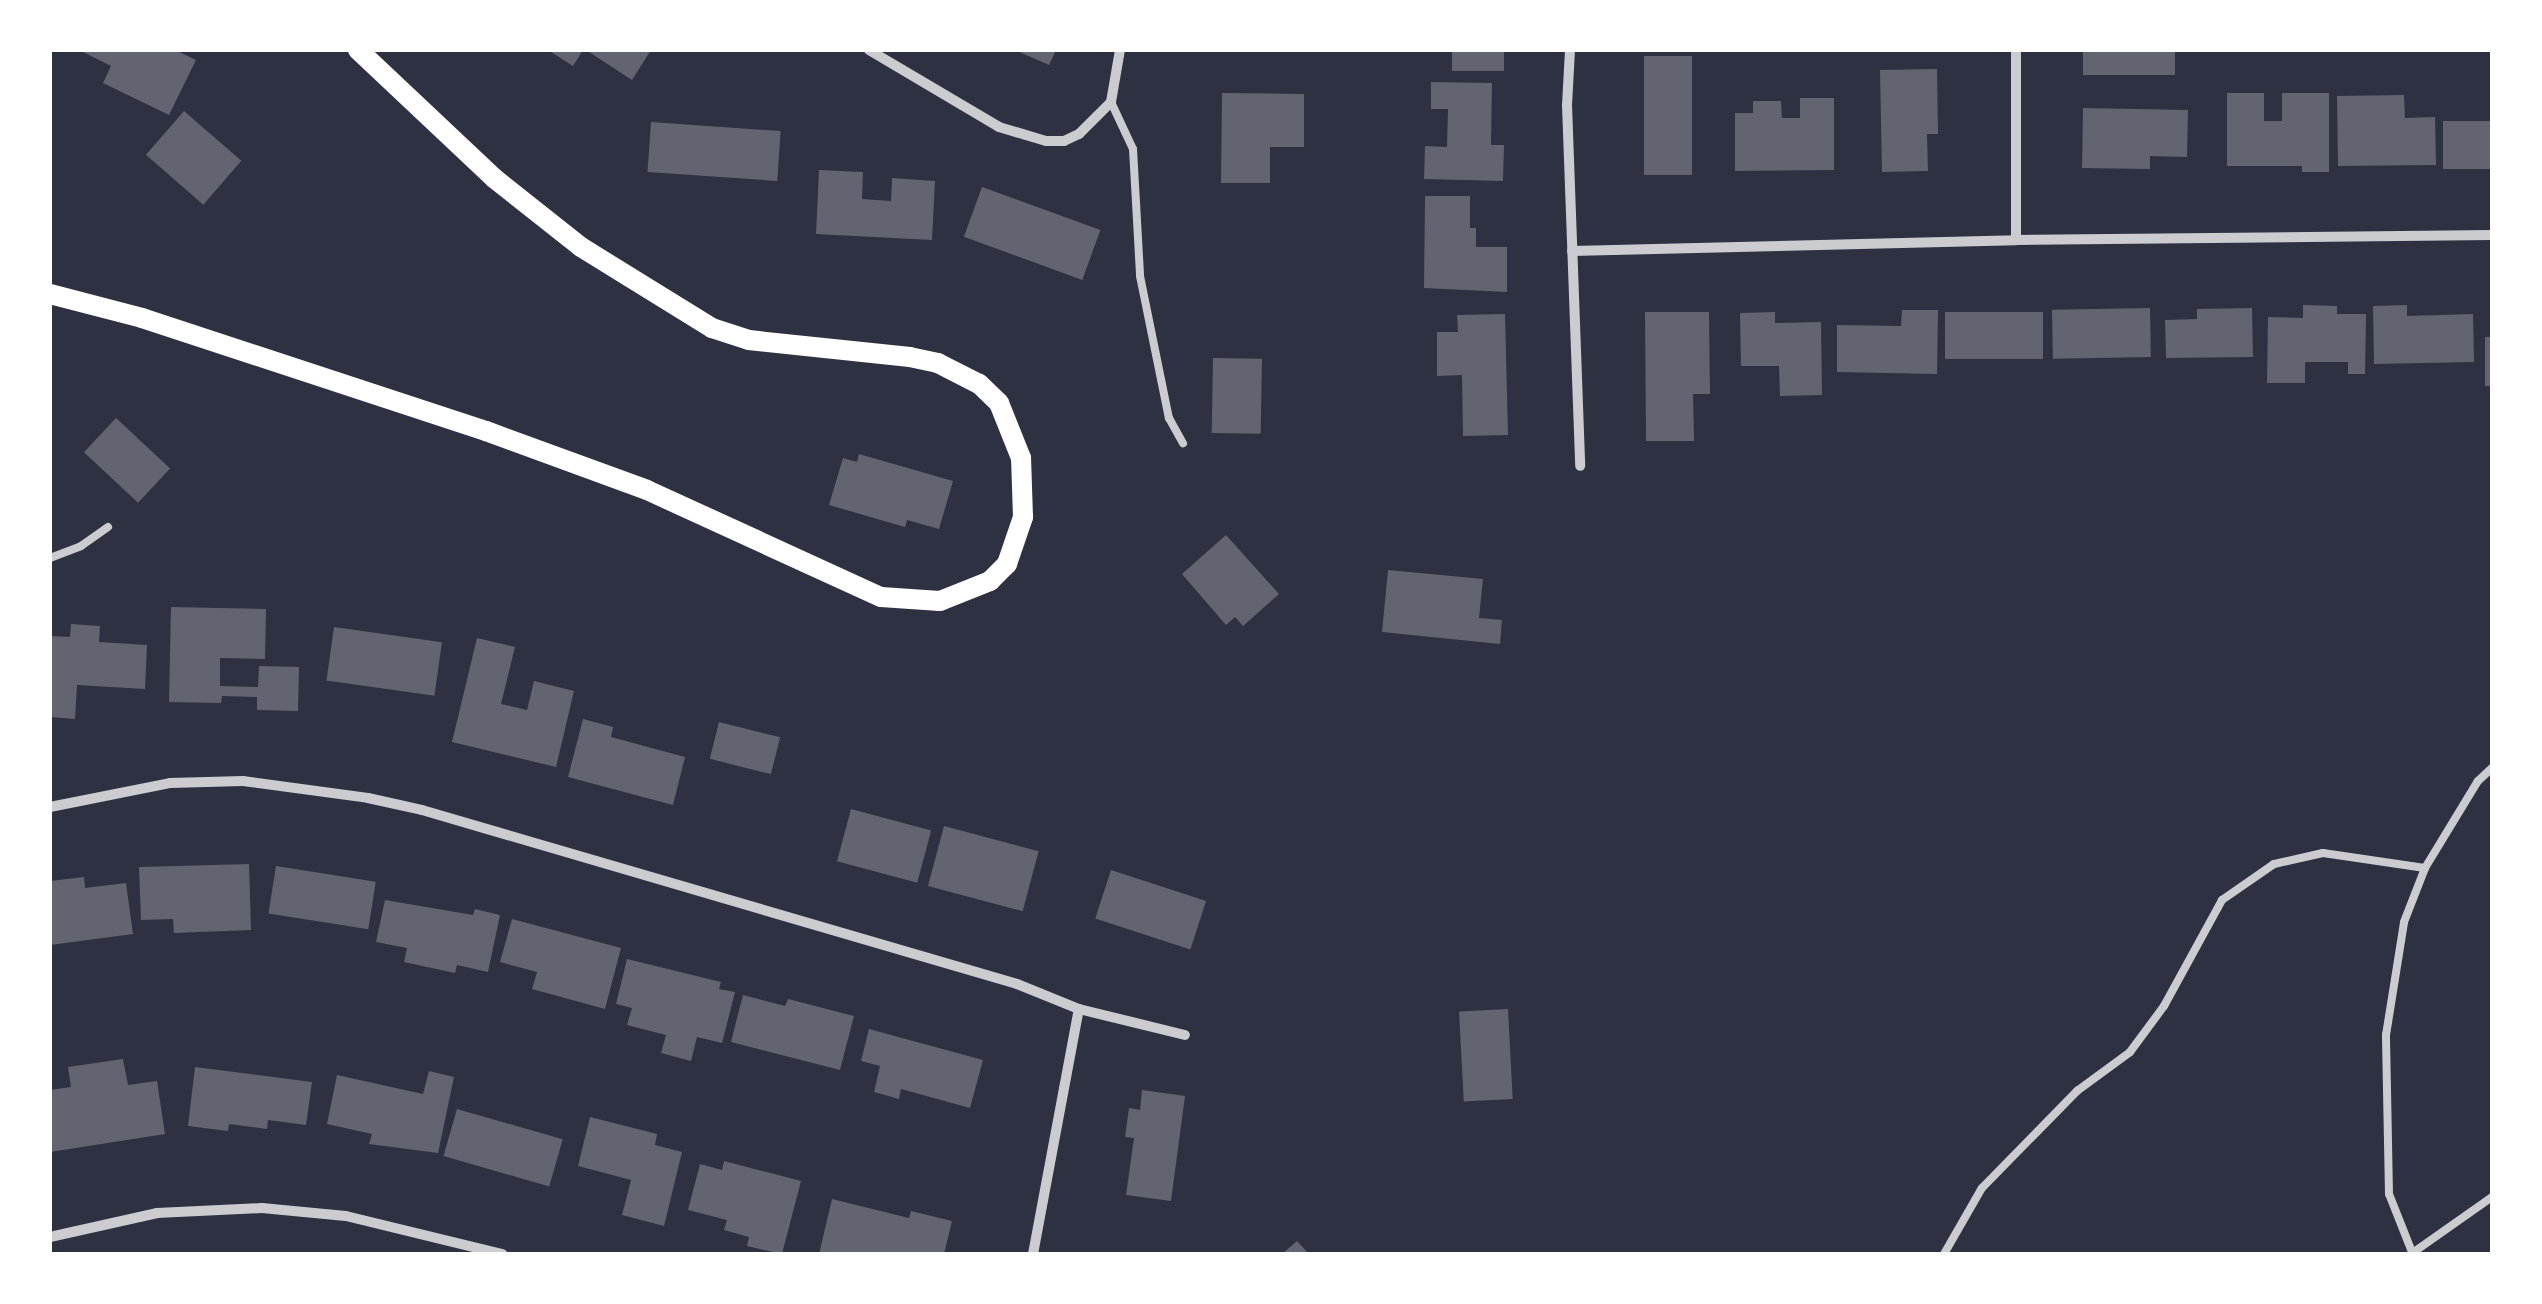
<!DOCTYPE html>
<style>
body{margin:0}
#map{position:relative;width:2542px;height:1304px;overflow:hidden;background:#2d3142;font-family:"DM Sans",sans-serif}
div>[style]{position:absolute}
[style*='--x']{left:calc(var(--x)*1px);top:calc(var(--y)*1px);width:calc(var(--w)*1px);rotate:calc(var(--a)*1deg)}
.building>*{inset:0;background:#626471;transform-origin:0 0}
.service>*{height:8px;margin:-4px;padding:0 4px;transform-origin:4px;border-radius:4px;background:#caccd0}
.minor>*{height:10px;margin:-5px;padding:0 5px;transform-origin:5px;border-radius:5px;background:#caccd0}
.secondary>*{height:20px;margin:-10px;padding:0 10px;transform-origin:10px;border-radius:10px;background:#fff}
span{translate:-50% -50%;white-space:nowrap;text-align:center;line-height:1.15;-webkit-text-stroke:8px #fff;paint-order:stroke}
.frame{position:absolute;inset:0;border:52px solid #fff;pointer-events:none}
</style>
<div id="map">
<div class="building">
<div style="clip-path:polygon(79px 50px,175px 50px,196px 60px,169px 115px,103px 83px,111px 66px)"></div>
<div style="clip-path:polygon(548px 50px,583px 50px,573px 66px)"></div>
<div style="clip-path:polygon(586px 50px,651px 50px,632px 80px)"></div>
<div style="clip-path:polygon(1015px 50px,1056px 50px,1049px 65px)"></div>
<div style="left:1452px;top:50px;width:52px;height:21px"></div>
<div style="left:2083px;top:50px;width:92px;height:25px"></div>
<div style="left:1644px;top:56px;width:48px;height:119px"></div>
<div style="clip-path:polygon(1937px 69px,1938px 134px,1927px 134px,1928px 171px,1882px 172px,1880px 70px)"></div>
<div style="clip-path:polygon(1431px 82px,1492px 83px,1491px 145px,1504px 145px,1503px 181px,1424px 179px,1425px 146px,1447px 147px,1448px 109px,1431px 109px)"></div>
<div style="clip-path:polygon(1222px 93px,1304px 94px,1304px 147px,1270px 147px,1270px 183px,1221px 183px)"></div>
<div style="clip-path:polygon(2227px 93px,2264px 93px,2264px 121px,2282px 121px,2282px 93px,2329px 93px,2329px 172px,2302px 172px,2302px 166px,2227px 166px)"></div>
<div style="clip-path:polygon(2404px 95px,2405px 118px,2435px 117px,2436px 165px,2338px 166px,2337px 96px)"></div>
<div style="clip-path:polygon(1800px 98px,1834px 98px,1834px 170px,1735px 171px,1735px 113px,1753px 113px,1753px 101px,1781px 101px,1782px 118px,1800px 118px)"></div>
<div style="clip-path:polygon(2083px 108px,2188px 110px,2187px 157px,2150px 156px,2150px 169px,2082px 168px)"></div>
<div style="left:184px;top:111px;width:76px;height:58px;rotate:41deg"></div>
<div style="left:2443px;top:121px;width:49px;height:48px"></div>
<div style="left:651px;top:122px;width:130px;height:50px;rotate:4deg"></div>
<div style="clip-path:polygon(819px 170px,863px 172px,862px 199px,891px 201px,892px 178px,935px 181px,932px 240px,816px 234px)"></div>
<div style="left:982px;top:187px;width:126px;height:53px;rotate:20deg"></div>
<div style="clip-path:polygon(1425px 196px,1470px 196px,1470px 228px,1476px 228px,1476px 247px,1507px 247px,1507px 292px,1424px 288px)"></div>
<div style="clip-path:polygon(2303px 305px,2337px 306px,2337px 314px,2366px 314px,2365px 374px,2348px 374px,2348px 362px,2305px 362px,2305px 383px,2267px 383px,2268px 317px,2303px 318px)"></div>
<div style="clip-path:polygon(2407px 305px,2407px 316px,2473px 314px,2474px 362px,2374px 364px,2373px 306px)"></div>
<div style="left:2150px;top:308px;width:49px;height:98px;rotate:89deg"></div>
<div style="clip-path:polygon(2252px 308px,2253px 357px,2166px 358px,2165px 320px,2197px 319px,2197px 309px)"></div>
<div style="clip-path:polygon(1902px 310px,1938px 310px,1937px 374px,1837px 372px,1837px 325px,1901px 326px)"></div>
<div style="clip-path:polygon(1645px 312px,1709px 312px,1710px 394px,1693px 394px,1694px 441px,1646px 441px)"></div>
<div style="clip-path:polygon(1775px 312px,1775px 323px,1821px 322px,1822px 395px,1780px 396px,1779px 366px,1741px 366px,1740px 313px)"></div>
<div style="left:2043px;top:312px;width:47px;height:98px;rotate:90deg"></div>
<div style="clip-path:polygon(1505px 314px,1508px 435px,1463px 436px,1462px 375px,1437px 376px,1437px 332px,1458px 332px,1457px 315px)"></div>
<div style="left:2485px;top:337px;width:7px;height:49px"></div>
<div style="left:1213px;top:358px;width:49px;height:75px;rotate:1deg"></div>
<div style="left:116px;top:418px;width:74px;height:47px;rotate:43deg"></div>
<div style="clip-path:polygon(859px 454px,953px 481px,939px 529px,907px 520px,905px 527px,829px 505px,843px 458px,857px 462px)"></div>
<div style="clip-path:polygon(1226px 535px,1279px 594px,1243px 626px,1235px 617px,1226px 625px,1182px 574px)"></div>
<div style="clip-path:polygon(1388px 570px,1483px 579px,1479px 618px,1502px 620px,1500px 644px,1382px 632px)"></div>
<div style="clip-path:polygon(171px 607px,266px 609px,265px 659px,220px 658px,220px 686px,258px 687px,259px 666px,299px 667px,298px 711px,257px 710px,257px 697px,222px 696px,221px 703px,169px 702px)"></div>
<div style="clip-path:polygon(71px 624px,100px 626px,99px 642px,147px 645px,145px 689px,77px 685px,75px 719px,50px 717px,50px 636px,70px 637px)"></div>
<div style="left:334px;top:627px;width:109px;height:54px;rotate:8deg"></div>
<div style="clip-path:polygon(477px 638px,515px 647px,501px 704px,527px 710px,534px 681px,574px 691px,556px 767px,452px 742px)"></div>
<div style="clip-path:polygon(583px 719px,613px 727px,611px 737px,685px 757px,673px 805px,568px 777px)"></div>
<div style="left:719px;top:722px;width:63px;height:38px;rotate:14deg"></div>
<div style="left:851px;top:809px;width:83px;height:54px;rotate:15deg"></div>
<div style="left:944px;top:826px;width:98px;height:62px;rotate:15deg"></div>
<div style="clip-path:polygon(249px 864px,251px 930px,174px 933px,173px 919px,141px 920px,139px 867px)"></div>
<div style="left:276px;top:866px;width:101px;height:48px;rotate:9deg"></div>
<div style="left:1111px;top:870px;width:100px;height:51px;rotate:18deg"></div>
<div style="clip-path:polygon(84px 877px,85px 888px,126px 883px,133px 934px,50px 945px,50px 881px)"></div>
<div style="clip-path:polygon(385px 900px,473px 915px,475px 909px,500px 915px,488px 972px,457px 965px,455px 973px,404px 962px,407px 948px,376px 942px)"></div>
<div style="clip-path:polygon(512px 919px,621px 948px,605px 1009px,532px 989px,537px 972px,500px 962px)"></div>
<div style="clip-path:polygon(627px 959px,721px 982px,719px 989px,735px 992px,722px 1043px,697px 1037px,691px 1061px,661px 1053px,666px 1035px,627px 1025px,632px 1008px,616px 1004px)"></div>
<div style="clip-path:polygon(743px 995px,785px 1006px,788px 999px,854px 1016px,840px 1070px,731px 1042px)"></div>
<div style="left:1508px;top:1009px;width:90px;height:49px;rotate:87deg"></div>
<div style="clip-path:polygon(869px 1029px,983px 1060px,970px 1108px,901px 1089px,899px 1099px,874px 1092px,880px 1066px,861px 1061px)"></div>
<div style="clip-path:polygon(123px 1059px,128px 1085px,157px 1081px,165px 1134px,50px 1152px,50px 1090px,71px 1087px,68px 1067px)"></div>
<div style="clip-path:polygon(195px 1067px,312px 1082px,306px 1125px,268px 1120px,267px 1129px,229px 1124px,228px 1131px,188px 1126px)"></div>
<div style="clip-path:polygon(429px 1071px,454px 1077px,438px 1153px,369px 1144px,372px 1134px,327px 1124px,337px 1075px,423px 1094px)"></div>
<div style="clip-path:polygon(1142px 1090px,1185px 1096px,1171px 1201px,1126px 1195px,1134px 1138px,1125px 1137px,1129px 1108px,1140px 1110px)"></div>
<div style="left:457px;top:1109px;width:110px;height:49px;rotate:16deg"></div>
<div style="clip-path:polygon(590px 1117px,657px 1134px,655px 1145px,682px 1152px,664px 1226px,622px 1215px,631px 1180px,578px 1166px)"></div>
<div style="clip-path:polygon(724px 1161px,801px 1181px,782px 1254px,747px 1246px,749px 1237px,724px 1230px,727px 1220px,688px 1210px,700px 1164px,722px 1170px)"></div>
<div style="clip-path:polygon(832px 1199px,909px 1218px,911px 1211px,952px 1221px,944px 1254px,819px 1254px)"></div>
<div style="clip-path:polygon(1297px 1241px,1309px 1254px,1282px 1254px)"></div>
</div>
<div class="service">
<div style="--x:1111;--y:102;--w:52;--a:64.9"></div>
<div style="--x:1133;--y:149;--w:127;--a:86.8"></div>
<div style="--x:1140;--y:276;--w:145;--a:78.5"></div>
<div style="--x:1169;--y:418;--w:29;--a:61"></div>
<div style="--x:50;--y:558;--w:33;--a:-21"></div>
<div style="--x:81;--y:546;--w:33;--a:-35"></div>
<div style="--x:2412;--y:1252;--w:62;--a:-111.6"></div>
<div style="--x:2389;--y:1194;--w:159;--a:-91.1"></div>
<div style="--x:2386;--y:1035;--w:114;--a:-80.9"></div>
<div style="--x:2404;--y:922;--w:58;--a:-68.7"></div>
<div style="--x:2425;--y:868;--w:102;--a:-58.7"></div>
<div style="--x:2478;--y:781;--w:19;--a:-43"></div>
<div style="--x:1944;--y:1254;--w:76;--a:-60.1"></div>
<div style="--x:1982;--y:1188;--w:136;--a:-45.6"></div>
<div style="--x:2077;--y:1091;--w:66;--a:-36.3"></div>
<div style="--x:2130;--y:1052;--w:57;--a:-53.5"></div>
<div style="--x:2164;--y:1006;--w:121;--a:-61.3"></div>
<div style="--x:2222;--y:900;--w:63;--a:-34.7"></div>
<div style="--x:2274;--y:864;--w:50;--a:-12.7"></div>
<div style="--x:2323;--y:853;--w:103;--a:8.4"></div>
<div style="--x:2411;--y:1254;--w:99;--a:-35.1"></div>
</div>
<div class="minor">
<div style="--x:869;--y:50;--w:151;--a:30.6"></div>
<div style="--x:999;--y:127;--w:49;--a:16.6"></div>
<div style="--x:1046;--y:141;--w:18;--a:0"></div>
<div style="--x:1064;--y:141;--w:17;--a:-25"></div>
<div style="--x:1079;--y:134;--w:45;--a:-45"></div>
<div style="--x:1111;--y:102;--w:53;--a:-80.2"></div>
<div style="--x:1570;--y:50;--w:55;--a:93.1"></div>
<div style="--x:1567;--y:105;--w:361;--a:87.9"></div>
<div style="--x:2016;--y:50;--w:190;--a:90"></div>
<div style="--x:1572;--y:251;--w:444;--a:-1.4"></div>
<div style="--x:2016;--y:240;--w:476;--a:-0.6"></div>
<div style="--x:50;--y:807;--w:122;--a:-11.3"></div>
<div style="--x:170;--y:783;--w:73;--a:-1.6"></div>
<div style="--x:243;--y:781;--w:126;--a:7.7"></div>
<div style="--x:368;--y:798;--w:55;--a:12.5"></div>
<div style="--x:422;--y:810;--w:620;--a:16.3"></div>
<div style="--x:1017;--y:984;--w:67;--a:22"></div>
<div style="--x:1079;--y:1009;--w:109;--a:13.8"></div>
<div style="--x:50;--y:1237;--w:110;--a:-12.6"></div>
<div style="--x:157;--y:1213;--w:105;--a:-2.7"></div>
<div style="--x:262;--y:1208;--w:84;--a:5.4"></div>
<div style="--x:346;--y:1216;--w:161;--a:13.7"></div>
<div style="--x:1033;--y:1254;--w:249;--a:-79.4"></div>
</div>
<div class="secondary">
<div style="--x:50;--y:294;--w:95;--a:14.6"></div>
<div style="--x:142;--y:318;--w:362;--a:18.2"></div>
<div style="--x:486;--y:431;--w:171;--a:20.1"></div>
<div style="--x:647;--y:490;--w:257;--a:24.6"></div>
<div style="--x:881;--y:597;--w:59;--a:3.9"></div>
<div style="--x:940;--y:601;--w:54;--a:-21.8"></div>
<div style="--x:990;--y:581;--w:24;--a:-45"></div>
<div style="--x:1007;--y:564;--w:50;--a:-71.2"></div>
<div style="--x:1023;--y:517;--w:59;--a:-91.9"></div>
<div style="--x:1021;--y:458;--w:59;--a:-111.8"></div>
<div style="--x:999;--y:403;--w:28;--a:-136"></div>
<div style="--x:979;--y:384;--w:46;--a:-152.9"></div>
<div style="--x:938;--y:363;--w:29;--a:-168"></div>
<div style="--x:910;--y:357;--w:162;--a:-174"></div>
<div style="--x:749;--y:340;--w:39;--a:-162"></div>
<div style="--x:712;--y:328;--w:154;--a:-148.3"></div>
<div style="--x:581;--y:247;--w:111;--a:-141.6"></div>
<div style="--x:494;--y:178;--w:187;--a:-136.7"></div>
</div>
<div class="frame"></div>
</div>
